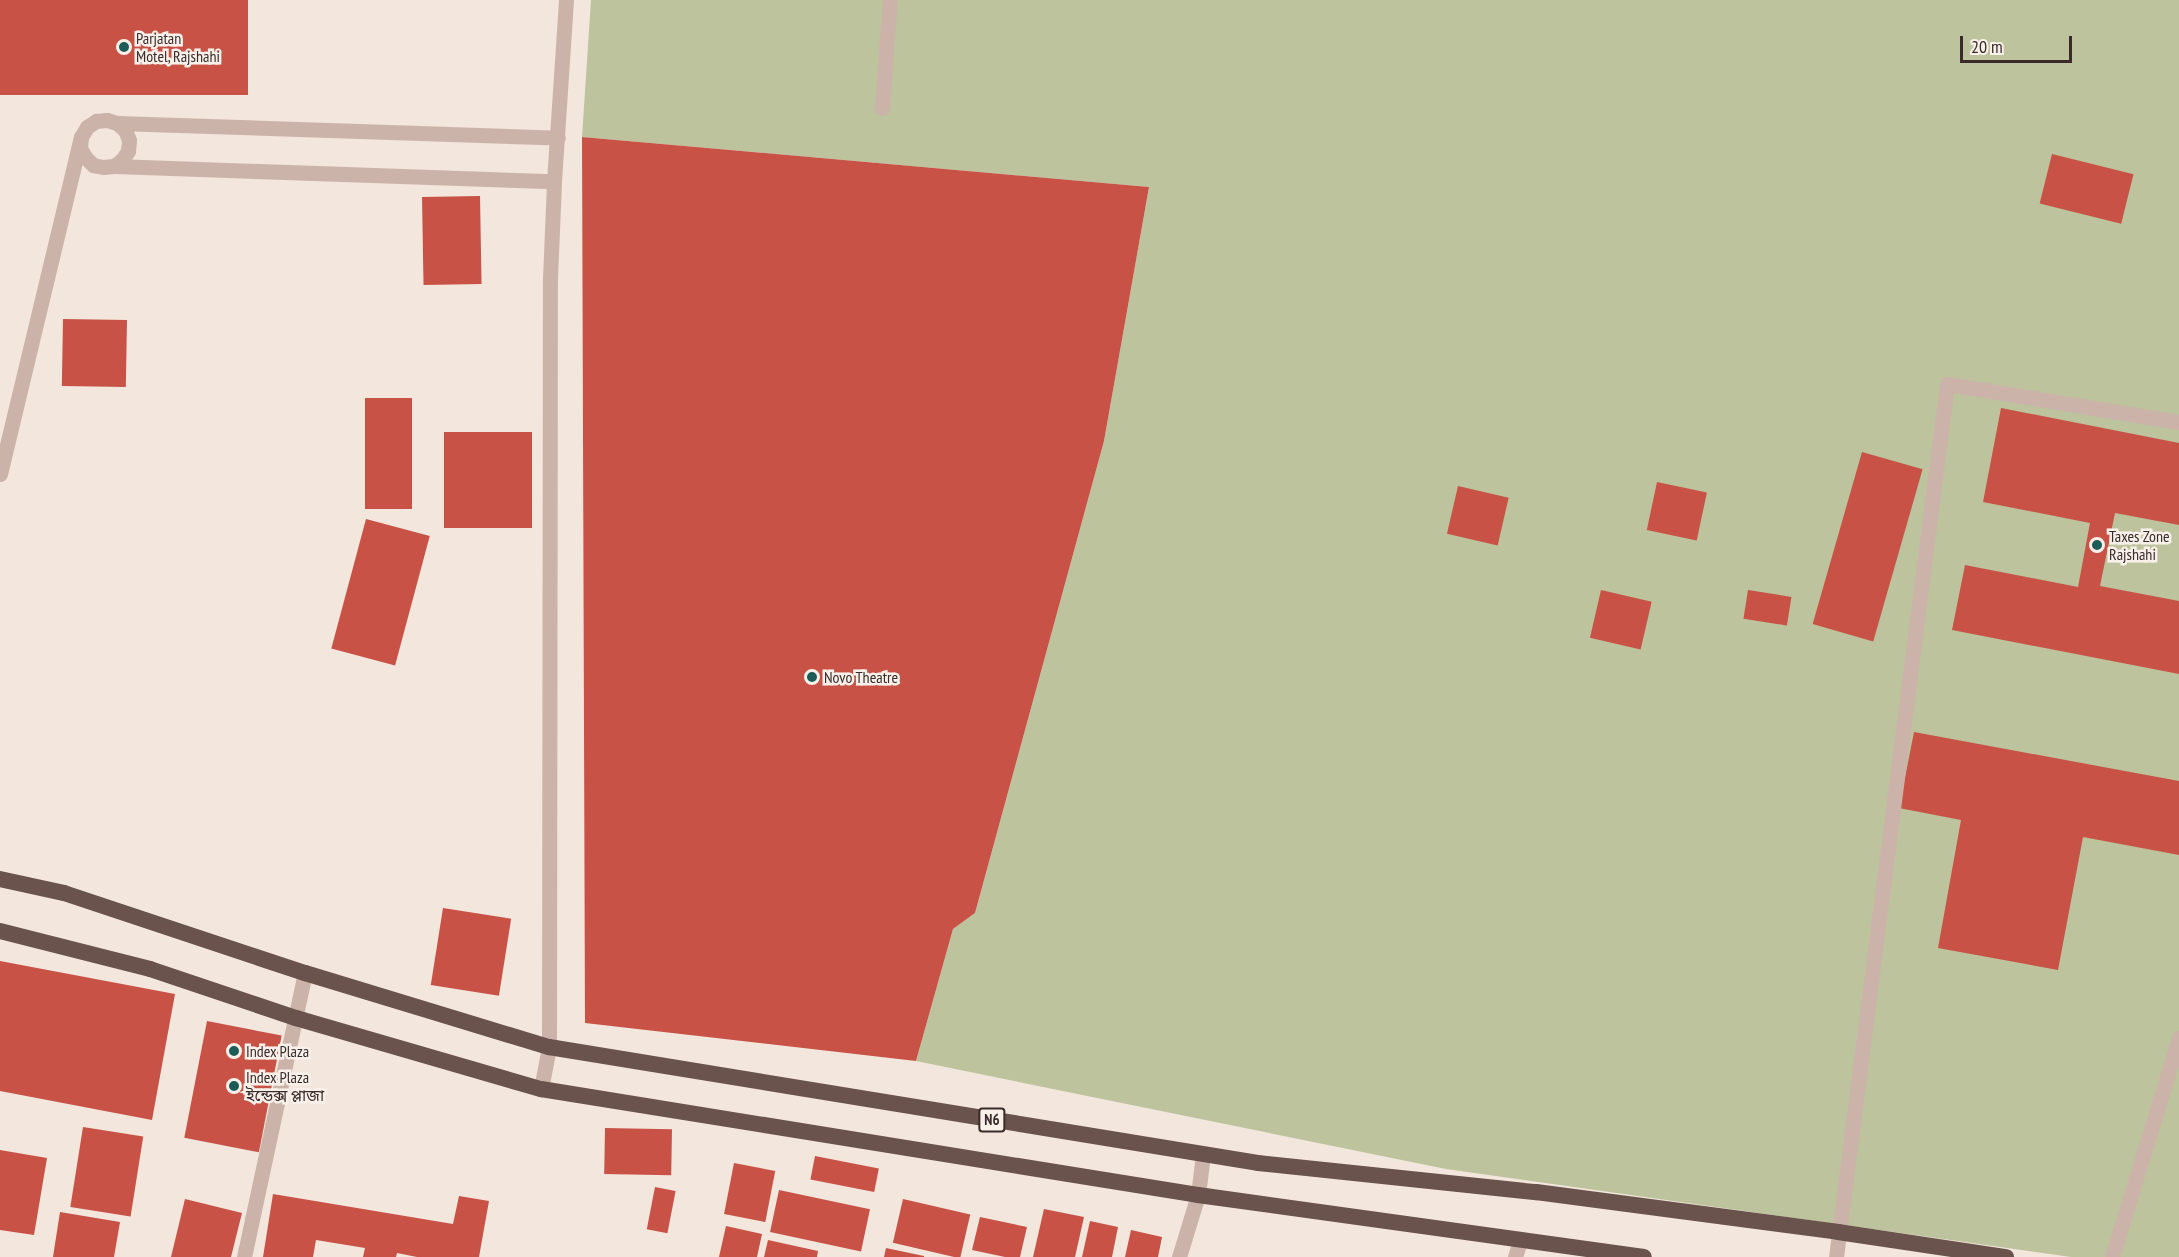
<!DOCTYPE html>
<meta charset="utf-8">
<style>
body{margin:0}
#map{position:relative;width:2179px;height:1257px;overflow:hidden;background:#f3e6dd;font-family:"PT Sans Narrow","Noto Sans Bengali",sans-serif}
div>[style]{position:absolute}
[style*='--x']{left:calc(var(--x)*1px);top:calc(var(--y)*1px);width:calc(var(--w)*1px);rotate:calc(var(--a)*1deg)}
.green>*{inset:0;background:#bcc39d}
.building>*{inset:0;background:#c85246;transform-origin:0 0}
.service>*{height:15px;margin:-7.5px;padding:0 7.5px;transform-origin:7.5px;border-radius:7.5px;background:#ccb3a9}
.pedestrian>*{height:15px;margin:-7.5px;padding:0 7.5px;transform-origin:7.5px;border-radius:7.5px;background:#ccb3a9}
.minor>*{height:15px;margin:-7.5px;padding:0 7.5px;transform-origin:7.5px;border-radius:7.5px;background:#ccb3a9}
.trunk>*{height:16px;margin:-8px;padding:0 8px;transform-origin:8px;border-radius:8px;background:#6a524d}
.dots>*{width:16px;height:16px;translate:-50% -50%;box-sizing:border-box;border:3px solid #faf0ea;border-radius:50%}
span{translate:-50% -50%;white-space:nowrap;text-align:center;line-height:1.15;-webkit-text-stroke:5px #faf0ea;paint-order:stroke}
.shield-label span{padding:2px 4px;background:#faf0ea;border:2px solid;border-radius:4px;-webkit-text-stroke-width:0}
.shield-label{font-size:15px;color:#382b29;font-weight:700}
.poi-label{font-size:16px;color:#382b29}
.left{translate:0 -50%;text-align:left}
.scale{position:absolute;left:1960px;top:36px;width:112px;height:27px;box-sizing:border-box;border:3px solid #382b29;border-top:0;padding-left:8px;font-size:18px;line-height:21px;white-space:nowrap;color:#382b29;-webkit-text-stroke:4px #faf0ea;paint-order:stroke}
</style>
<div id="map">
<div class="green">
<div style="clip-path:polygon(591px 0,2179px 0,2179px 1257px,2071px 1257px,1446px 1169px,916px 1061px,953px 929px,975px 913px,1104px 441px,1149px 187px,582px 137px)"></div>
</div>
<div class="building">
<div style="left:0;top:0;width:248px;height:95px"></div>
<div style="clip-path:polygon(582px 137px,1149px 187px,1104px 441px,975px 913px,953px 929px,916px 1061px,585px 1023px)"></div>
<div style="left:2052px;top:154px;width:84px;height:51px;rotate:14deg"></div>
<div style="left:480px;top:196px;width:88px;height:58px;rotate:89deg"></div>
<div style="left:63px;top:319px;width:64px;height:67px;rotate:1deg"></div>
<div style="left:365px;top:398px;width:47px;height:111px"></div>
<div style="clip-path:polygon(2001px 408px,2179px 443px,2179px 525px,2115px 513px,2100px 586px,2179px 601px,2179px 674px,1952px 630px,1965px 565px,2078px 587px,2090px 523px,1983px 502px)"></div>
<div style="left:444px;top:432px;width:88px;height:96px"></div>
<div style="left:1862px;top:452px;width:63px;height:179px;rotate:16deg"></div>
<div style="left:1657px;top:482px;width:51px;height:49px;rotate:12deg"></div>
<div style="left:1458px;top:486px;width:52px;height:49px;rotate:13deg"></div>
<div style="left:366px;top:519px;width:66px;height:134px;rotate:15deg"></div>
<div style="left:1601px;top:590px;width:52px;height:49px;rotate:13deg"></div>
<div style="left:1748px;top:590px;width:44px;height:29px;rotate:9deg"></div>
<div style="clip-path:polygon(1914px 732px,2179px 781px,2179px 855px,2083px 837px,2058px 970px,1938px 948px,1961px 820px,1899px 808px)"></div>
<div style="left:443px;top:908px;width:69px;height:78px;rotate:9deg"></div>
<div style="clip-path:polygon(0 961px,175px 994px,152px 1120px,0 1091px)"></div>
<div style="left:207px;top:1021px;width:76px;height:119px;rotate:11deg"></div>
<div style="left:83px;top:1127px;width:61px;height:81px;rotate:9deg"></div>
<div style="left:605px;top:1128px;width:67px;height:46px;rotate:1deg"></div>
<div style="clip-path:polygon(0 1150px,47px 1158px,34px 1235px,0 1230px)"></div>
<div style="left:815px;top:1156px;width:65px;height:24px;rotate:11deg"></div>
<div style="left:734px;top:1163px;width:42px;height:52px;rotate:11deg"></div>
<div style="left:655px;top:1187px;width:21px;height:43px;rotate:11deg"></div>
<div style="left:779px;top:1190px;width:93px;height:43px;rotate:12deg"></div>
<div style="clip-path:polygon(273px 1194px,453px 1224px,459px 1196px,489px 1201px,479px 1257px,417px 1257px,397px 1253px,396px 1257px,363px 1257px,365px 1248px,316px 1240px,313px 1257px,263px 1257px)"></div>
<div style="clip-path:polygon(185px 1199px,242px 1213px,231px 1257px,171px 1257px)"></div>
<div style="left:903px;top:1199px;width:69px;height:45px;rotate:13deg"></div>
<div style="clip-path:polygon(1044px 1209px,1084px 1217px,1075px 1257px,1033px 1257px)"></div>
<div style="clip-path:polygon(60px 1212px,120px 1222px,114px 1257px,53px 1257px)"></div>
<div style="clip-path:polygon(980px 1217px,1027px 1227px,1020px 1257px,1005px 1257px,972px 1250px)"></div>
<div style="clip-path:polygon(1090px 1221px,1118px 1227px,1112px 1257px,1082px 1257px)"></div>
<div style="clip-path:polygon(726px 1226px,762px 1234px,757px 1257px,719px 1257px)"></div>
<div style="clip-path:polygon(1131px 1230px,1162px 1237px,1158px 1257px,1125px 1257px)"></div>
<div style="clip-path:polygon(768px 1240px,818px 1251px,817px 1257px,764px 1257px)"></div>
<div style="clip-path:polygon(886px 1248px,924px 1256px,924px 1257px,884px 1257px)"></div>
</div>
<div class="service">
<div style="--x:117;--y:123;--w:441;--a:1.9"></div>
<div style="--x:114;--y:166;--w:440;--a:2"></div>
<div style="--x:0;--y:474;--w:347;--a:-76.5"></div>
<div style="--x:81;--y:137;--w:12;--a:-59"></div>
<div style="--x:87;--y:127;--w:11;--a:-34"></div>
<div style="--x:96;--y:121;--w:11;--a:-5"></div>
<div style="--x:107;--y:120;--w:10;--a:17"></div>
<div style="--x:117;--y:123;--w:11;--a:41"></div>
<div style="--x:125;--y:130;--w:11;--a:68"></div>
<div style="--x:129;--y:140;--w:11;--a:95"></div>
<div style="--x:128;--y:151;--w:11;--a:124"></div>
<div style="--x:122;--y:160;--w:10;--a:143"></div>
<div style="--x:114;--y:166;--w:11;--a:175"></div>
<div style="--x:103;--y:167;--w:10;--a:-169"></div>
<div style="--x:93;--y:165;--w:11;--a:-135"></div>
<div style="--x:85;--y:157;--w:10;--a:-119"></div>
<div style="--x:80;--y:148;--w:11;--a:-85"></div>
</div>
<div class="pedestrian">
<div style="--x:882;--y:108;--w:108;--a:-85.8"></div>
<div style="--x:2112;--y:1257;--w:229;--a:-73"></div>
</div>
<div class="minor">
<div style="--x:541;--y:1089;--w:43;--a:-79.2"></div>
<div style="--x:549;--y:1047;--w:769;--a:-89.93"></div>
<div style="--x:550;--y:278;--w:97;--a:-87.6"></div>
<div style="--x:554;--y:181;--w:181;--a:-86.2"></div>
<div style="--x:244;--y:1257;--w:290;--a:-77.9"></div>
<div style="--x:1179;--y:1257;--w:65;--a:-73"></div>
<div style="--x:1198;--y:1195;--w:41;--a:-83"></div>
<div style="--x:1515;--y:1257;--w:17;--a:-73"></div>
<div style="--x:1836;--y:1257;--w:880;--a:-82.75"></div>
<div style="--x:1947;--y:384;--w:235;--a:9.3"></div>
</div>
<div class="trunk">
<div style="--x:0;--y:879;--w:66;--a:12.3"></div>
<div style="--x:64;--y:893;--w:254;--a:18.4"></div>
<div style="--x:305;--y:973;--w:255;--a:16.9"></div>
<div style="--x:549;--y:1047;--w:718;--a:9.29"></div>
<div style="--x:1258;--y:1163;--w:280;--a:6"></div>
<div style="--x:1536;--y:1192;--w:305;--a:7.5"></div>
<div style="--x:1838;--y:1232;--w:170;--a:8.5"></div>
<div style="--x:0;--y:931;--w:155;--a:14.2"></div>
<div style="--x:150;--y:969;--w:154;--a:18.6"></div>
<div style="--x:296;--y:1018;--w:255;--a:16.2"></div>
<div style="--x:541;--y:1089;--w:665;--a:9.17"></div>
<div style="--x:1198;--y:1195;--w:450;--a:7.9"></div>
</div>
<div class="dots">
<div style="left:124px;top:47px;background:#1d5b56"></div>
<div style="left:2097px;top:545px;background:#1d5b56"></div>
<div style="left:812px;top:677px;background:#1d5b56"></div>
<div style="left:234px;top:1051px;background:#1d5b56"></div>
<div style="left:234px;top:1086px;background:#1d5b56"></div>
</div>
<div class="shield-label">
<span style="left:992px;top:1120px">N6</span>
</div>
<div class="poi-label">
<span class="left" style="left:136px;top:47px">Parjatan<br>Motel, Rajshahi</span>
<span class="left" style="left:2109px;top:545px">Taxes Zone<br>Rajshahi</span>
<span class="left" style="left:824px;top:677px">Novo Theatre</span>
<span class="left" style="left:246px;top:1051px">Index Plaza</span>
<span class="left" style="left:246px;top:1086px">Index Plaza<br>ইন্ডেক্স প্লাজা</span>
</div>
<div class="scale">20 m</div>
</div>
